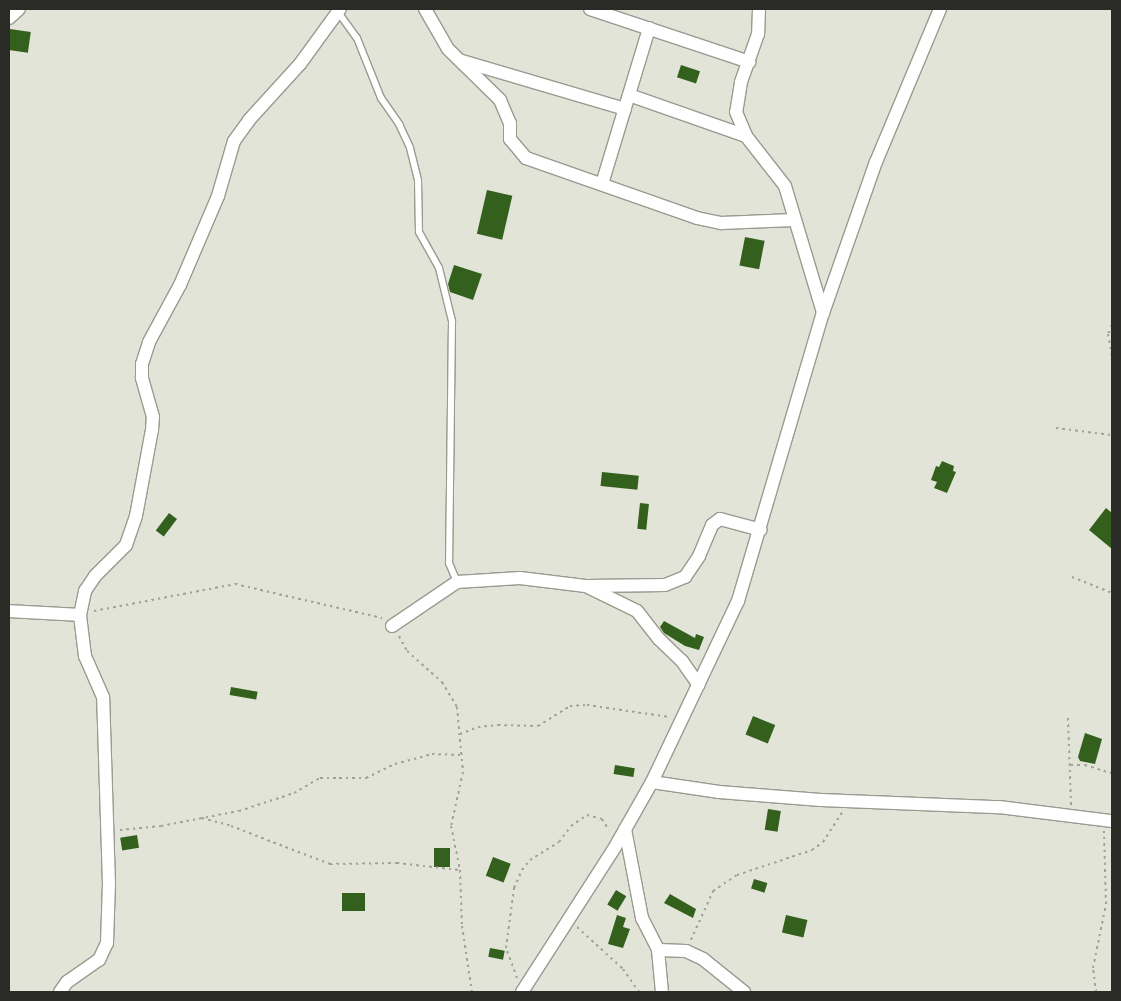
<!DOCTYPE html>
<style>
body{margin:0}
#map{position:relative;width:1121px;height:1001px;overflow:hidden;background:#e3e4d8;font-family:Roboto,sans-serif}
div>[style]{position:absolute}
[style*='--x']{left:calc(var(--x)*1px);top:calc(var(--y)*1px);width:calc(var(--w)*1px);rotate:calc(var(--a)*1deg)}
.building>*{inset:0;background:#33611d;transform-origin:0 0}
.path>*{height:2px;margin-top:-1px;transform-origin:0;background:repeating-linear-gradient(90deg,#a0a198 0 2.5px,transparent 0 6.5px)}
.roads{filter:drop-shadow(1px 0 #999a90) drop-shadow(-1px 0 #999a90) drop-shadow(0 1px #999a90) drop-shadow(0 -1px #999a90)}
.lane>*{height:6px;margin:-3px;padding:0 3px;transform-origin:3px;border-radius:3px;background:#fff}
.street>*{height:12px;margin:-6px;padding:0 6px;transform-origin:6px;border-radius:6px;background:#fff}
span{translate:-50% -50%;white-space:nowrap;text-align:center;line-height:1.15;-webkit-text-stroke:5px #fff;paint-order:stroke}
.frame{position:absolute;inset:0;border:10px solid #2a2b26;pointer-events:none}
</style>
<div id="map">
<div class="building">
<div style="left:10px;top:29px;width:21px;height:21px;rotate:8deg"></div>
<div style="left:681px;top:65px;width:20px;height:13px;rotate:18deg"></div>
<div style="left:487px;top:190px;width:26px;height:45px;rotate:13deg"></div>
<div style="left:745px;top:237px;width:20px;height:29px;rotate:11deg"></div>
<div style="clip-path:polygon(454px 265px,482px 274px,473px 300px,450px 292px,448px 284px)"></div>
<div style="clip-path:polygon(942px 461px,954px 466px,953px 471px,956px 472px,947px 493px,934px 488px,937px 482px,931px 480px,936px 466px,939px 467px)"></div>
<div style="left:602px;top:472px;width:37px;height:14px;rotate:6deg"></div>
<div style="left:640px;top:503px;width:9px;height:26px;rotate:6deg"></div>
<div style="clip-path:polygon(1106px 508px,1112px 513px,1112px 549px,1089px 530px)"></div>
<div style="left:169px;top:513px;width:10px;height:22px;rotate:37deg"></div>
<div style="clip-path:polygon(664px 621px,695px 638px,696px 634px,704px 637px,699px 650px,685px 646px,664px 633px,660px 627px)"></div>
<div style="left:231px;top:687px;width:27px;height:8px;rotate:10deg"></div>
<div style="left:753px;top:716px;width:24px;height:20px;rotate:22deg"></div>
<div style="clip-path:polygon(1085px 733px,1102px 739px,1095px 764px,1080px 761px,1078px 757px)"></div>
<div style="left:615px;top:765px;width:20px;height:9px;rotate:9deg"></div>
<div style="left:768px;top:809px;width:13px;height:21px;rotate:9deg"></div>
<div style="left:137px;top:835px;width:13px;height:17px;rotate:81deg"></div>
<div style="left:434px;top:848px;width:16px;height:19px"></div>
<div style="left:493px;top:857px;width:19px;height:20px;rotate:21deg"></div>
<div style="left:754px;top:879px;width:14px;height:10px;rotate:17deg"></div>
<div style="left:616px;top:890px;width:12px;height:17px;rotate:31deg"></div>
<div style="left:342px;top:893px;width:23px;height:18px"></div>
<div style="clip-path:polygon(670px 894px,696px 909px,693px 918px,664px 903px)"></div>
<div style="clip-path:polygon(617px 915px,626px 918px,623px 927px,630px 929px,623px 948px,608px 944px)"></div>
<div style="left:786px;top:915px;width:22px;height:18px;rotate:13deg"></div>
<div style="left:490px;top:948px;width:15px;height:9px;rotate:11deg"></div>
</div>
<div class="path">
<div style="--x:1112;--y:325;--w:10;--a:114"></div>
<div style="--x:1108;--y:334;--w:23;--a:80"></div>
<div style="--x:1056;--y:428;--w:56;--a:7.1"></div>
<div style="--x:1072;--y:577;--w:43;--a:21.8"></div>
<div style="--x:94;--y:611;--w:144;--a:-10.8"></div>
<div style="--x:235;--y:584;--w:151;--a:13"></div>
<div style="--x:399;--y:636;--w:17;--a:62"></div>
<div style="--x:407;--y:651;--w:47;--a:41.5"></div>
<div style="--x:442;--y:682;--w:29;--a:59"></div>
<div style="--x:457;--y:707;--w:65;--a:84.7"></div>
<div style="--x:463;--y:772;--w:55;--a:102.5"></div>
<div style="--x:451;--y:826;--w:45;--a:78.4"></div>
<div style="--x:460;--y:870;--w:56;--a:88"></div>
<div style="--x:462;--y:926;--w:67;--a:81.4"></div>
<div style="--x:1068;--y:718;--w:87;--a:88"></div>
<div style="--x:460;--y:734;--w:19;--a:-21"></div>
<div style="--x:478;--y:727;--w:20;--a:-6"></div>
<div style="--x:498;--y:725;--w:40;--a:1.4"></div>
<div style="--x:538;--y:726;--w:38;--a:-32"></div>
<div style="--x:570;--y:706;--w:17;--a:-3"></div>
<div style="--x:587;--y:705;--w:83;--a:8.3"></div>
<div style="--x:1071;--y:765;--w:14;--a:0"></div>
<div style="--x:1085;--y:765;--w:28;--a:17"></div>
<div style="--x:202;--y:818;--w:30;--a:15"></div>
<div style="--x:231;--y:826;--w:106;--a:21"></div>
<div style="--x:330;--y:864;--w:67;--a:-0.9"></div>
<div style="--x:397;--y:863;--w:63;--a:6.3"></div>
<div style="--x:120;--y:830;--w:41;--a:-5.6"></div>
<div style="--x:161;--y:826;--w:79;--a:-10.9"></div>
<div style="--x:239;--y:811;--w:58;--a:-18.1"></div>
<div style="--x:294;--y:793;--w:30;--a:-30"></div>
<div style="--x:320;--y:778;--w:46;--a:0"></div>
<div style="--x:366;--y:778;--w:32;--a:-26"></div>
<div style="--x:395;--y:764;--w:38;--a:-15"></div>
<div style="--x:432;--y:754;--w:31;--a:2"></div>
<div style="--x:577;--y:927;--w:62;--a:42.4"></div>
<div style="--x:623;--y:969;--w:28;--a:55"></div>
<div style="--x:691;--y:940;--w:54;--a:-65.8"></div>
<div style="--x:713;--y:891;--w:29;--a:-34"></div>
<div style="--x:737;--y:875;--w:79;--a:-18.4"></div>
<div style="--x:812;--y:850;--w:14;--a:-36"></div>
<div style="--x:823;--y:842;--w:35;--a:-57"></div>
<div style="--x:517;--y:978;--w:32;--a:-110"></div>
<div style="--x:506;--y:948;--w:61;--a:-82.4"></div>
<div style="--x:514;--y:888;--w:20;--a:-66"></div>
<div style="--x:522;--y:870;--w:13;--a:-51"></div>
<div style="--x:530;--y:860;--w:34;--a:-32"></div>
<div style="--x:559;--y:842;--w:20;--a:-53"></div>
<div style="--x:571;--y:826;--w:19;--a:-35"></div>
<div style="--x:587;--y:815;--w:16;--a:15"></div>
<div style="--x:602;--y:819;--w:13;--a:58"></div>
<div style="--x:1096;--y:992;--w:24;--a:-97"></div>
<div style="--x:1093;--y:968;--w:65;--a:-78.5"></div>
<div style="--x:1106;--y:904;--w:73;--a:-91.6"></div>
<div style="--x:1112;--y:992;--w:2;--a:-90"></div>
</div>
<div class="roads">
<div class="lane">
<div style="--x:338;--y:12;--w:32;--a:54"></div>
<div style="--x:357;--y:38;--w:65;--a:68.2"></div>
<div style="--x:381;--y:98;--w:32;--a:55"></div>
<div style="--x:399;--y:124;--w:26;--a:65"></div>
<div style="--x:410;--y:148;--w:33;--a:76"></div>
<div style="--x:418;--y:180;--w:52;--a:88.9"></div>
<div style="--x:419;--y:232;--w:41;--a:60.9"></div>
<div style="--x:439;--y:268;--w:55;--a:76.2"></div>
<div style="--x:452;--y:321;--w:242;--a:90.7"></div>
<div style="--x:449;--y:563;--w:21;--a:67"></div>
</div>
<div class="street">
<div style="--x:425;--y:9;--w:46;--a:60.1"></div>
<div style="--x:448;--y:49;--w:73;--a:44.4"></div>
<div style="--x:500;--y:100;--w:25;--a:67"></div>
<div style="--x:510;--y:123;--w:16;--a:90"></div>
<div style="--x:510;--y:139;--w:25;--a:50"></div>
<div style="--x:526;--y:158;--w:181;--a:19.3"></div>
<div style="--x:697;--y:218;--w:25;--a:12"></div>
<div style="--x:721;--y:223;--w:73;--a:-2.4"></div>
<div style="--x:590;--y:9;--w:168;--a:18.4"></div>
<div style="--x:759;--y:9;--w:25;--a:92"></div>
<div style="--x:758;--y:34;--w:51;--a:109.5"></div>
<div style="--x:741;--y:82;--w:30;--a:99"></div>
<div style="--x:736;--y:112;--w:26;--a:67"></div>
<div style="--x:746;--y:136;--w:63;--a:52"></div>
<div style="--x:785;--y:186;--w:133;--a:73.3"></div>
<div style="--x:9;--y:18;--w:13;--a:-42"></div>
<div style="--x:462;--y:61;--w:170;--a:16.4"></div>
<div style="--x:629;--y:95;--w:124;--a:19.3"></div>
<div style="--x:602;--y:184;--w:163;--a:-73.2"></div>
<div style="--x:587;--y:586;--w:78;--a:-0.7"></div>
<div style="--x:665;--y:585;--w:22;--a:-22"></div>
<div style="--x:685;--y:577;--w:25;--a:-56"></div>
<div style="--x:699;--y:556;--w:34;--a:-67"></div>
<div style="--x:712;--y:525;--w:10;--a:-37"></div>
<div style="--x:720;--y:519;--w:42;--a:15"></div>
<div style="--x:9;--y:611;--w:71;--a:3.2"></div>
<div style="--x:392;--y:626;--w:78;--a:-34.1"></div>
<div style="--x:457;--y:582;--w:63;--a:-3.6"></div>
<div style="--x:520;--y:578;--w:66;--a:6.9"></div>
<div style="--x:586;--y:586;--w:57;--a:26.1"></div>
<div style="--x:637;--y:611;--w:36;--a:52"></div>
<div style="--x:659;--y:639;--w:32;--a:44"></div>
<div style="--x:682;--y:661;--w:29;--a:55"></div>
<div style="--x:652;--y:782;--w:68;--a:8.5"></div>
<div style="--x:719;--y:792;--w:102;--a:4.5"></div>
<div style="--x:821;--y:800;--w:178;--a:2.3"></div>
<div style="--x:999;--y:807;--w:114;--a:7.1"></div>
<div style="--x:625;--y:829;--w:91;--a:79.2"></div>
<div style="--x:642;--y:918;--w:36;--a:63"></div>
<div style="--x:658;--y:950;--w:42;--a:84.6"></div>
<div style="--x:658;--y:950;--w:28;--a:2"></div>
<div style="--x:686;--y:951;--w:19;--a:25"></div>
<div style="--x:703;--y:959;--w:53;--a:38.8"></div>
<div style="--x:60;--y:992;--w:12;--a:-55"></div>
<div style="--x:67;--y:982;--w:39;--a:-35"></div>
<div style="--x:99;--y:960;--w:19;--a:-65"></div>
<div style="--x:107;--y:943;--w:59;--a:-88.1"></div>
<div style="--x:109;--y:884;--w:187;--a:-91.8"></div>
<div style="--x:103;--y:697;--w:45;--a:-113.7"></div>
<div style="--x:85;--y:656;--w:41;--a:-97"></div>
<div style="--x:80;--y:615;--w:25;--a:-78"></div>
<div style="--x:85;--y:591;--w:18;--a:-56"></div>
<div style="--x:95;--y:576;--w:44;--a:-45"></div>
<div style="--x:126;--y:545;--w:31;--a:-71"></div>
<div style="--x:136;--y:516;--w:87;--a:-79.5"></div>
<div style="--x:152;--y:430;--w:13;--a:-86"></div>
<div style="--x:153;--y:417;--w:41;--a:-105.8"></div>
<div style="--x:142;--y:378;--w:14;--a:-90"></div>
<div style="--x:142;--y:364;--w:23;--a:-72"></div>
<div style="--x:149;--y:342;--w:65;--a:-61.5"></div>
<div style="--x:180;--y:285;--w:97;--a:-66.9"></div>
<div style="--x:218;--y:196;--w:57;--a:-73.8"></div>
<div style="--x:234;--y:141;--w:26;--a:-54"></div>
<div style="--x:249;--y:120;--w:76;--a:-47.7"></div>
<div style="--x:300;--y:64;--w:68;--a:-54"></div>
<div style="--x:522;--y:992;--w:172;--a:-57.3"></div>
<div style="--x:615;--y:847;--w:75;--a:-60.4"></div>
<div style="--x:652;--y:782;--w:200;--a:-64.6"></div>
<div style="--x:738;--y:601;--w:300;--a:-73.6"></div>
<div style="--x:823;--y:313;--w:160;--a:-70.7"></div>
<div style="--x:876;--y:162;--w:166;--a:-67.3"></div>
</div>
</div>
<div class="frame"></div>
</div>
